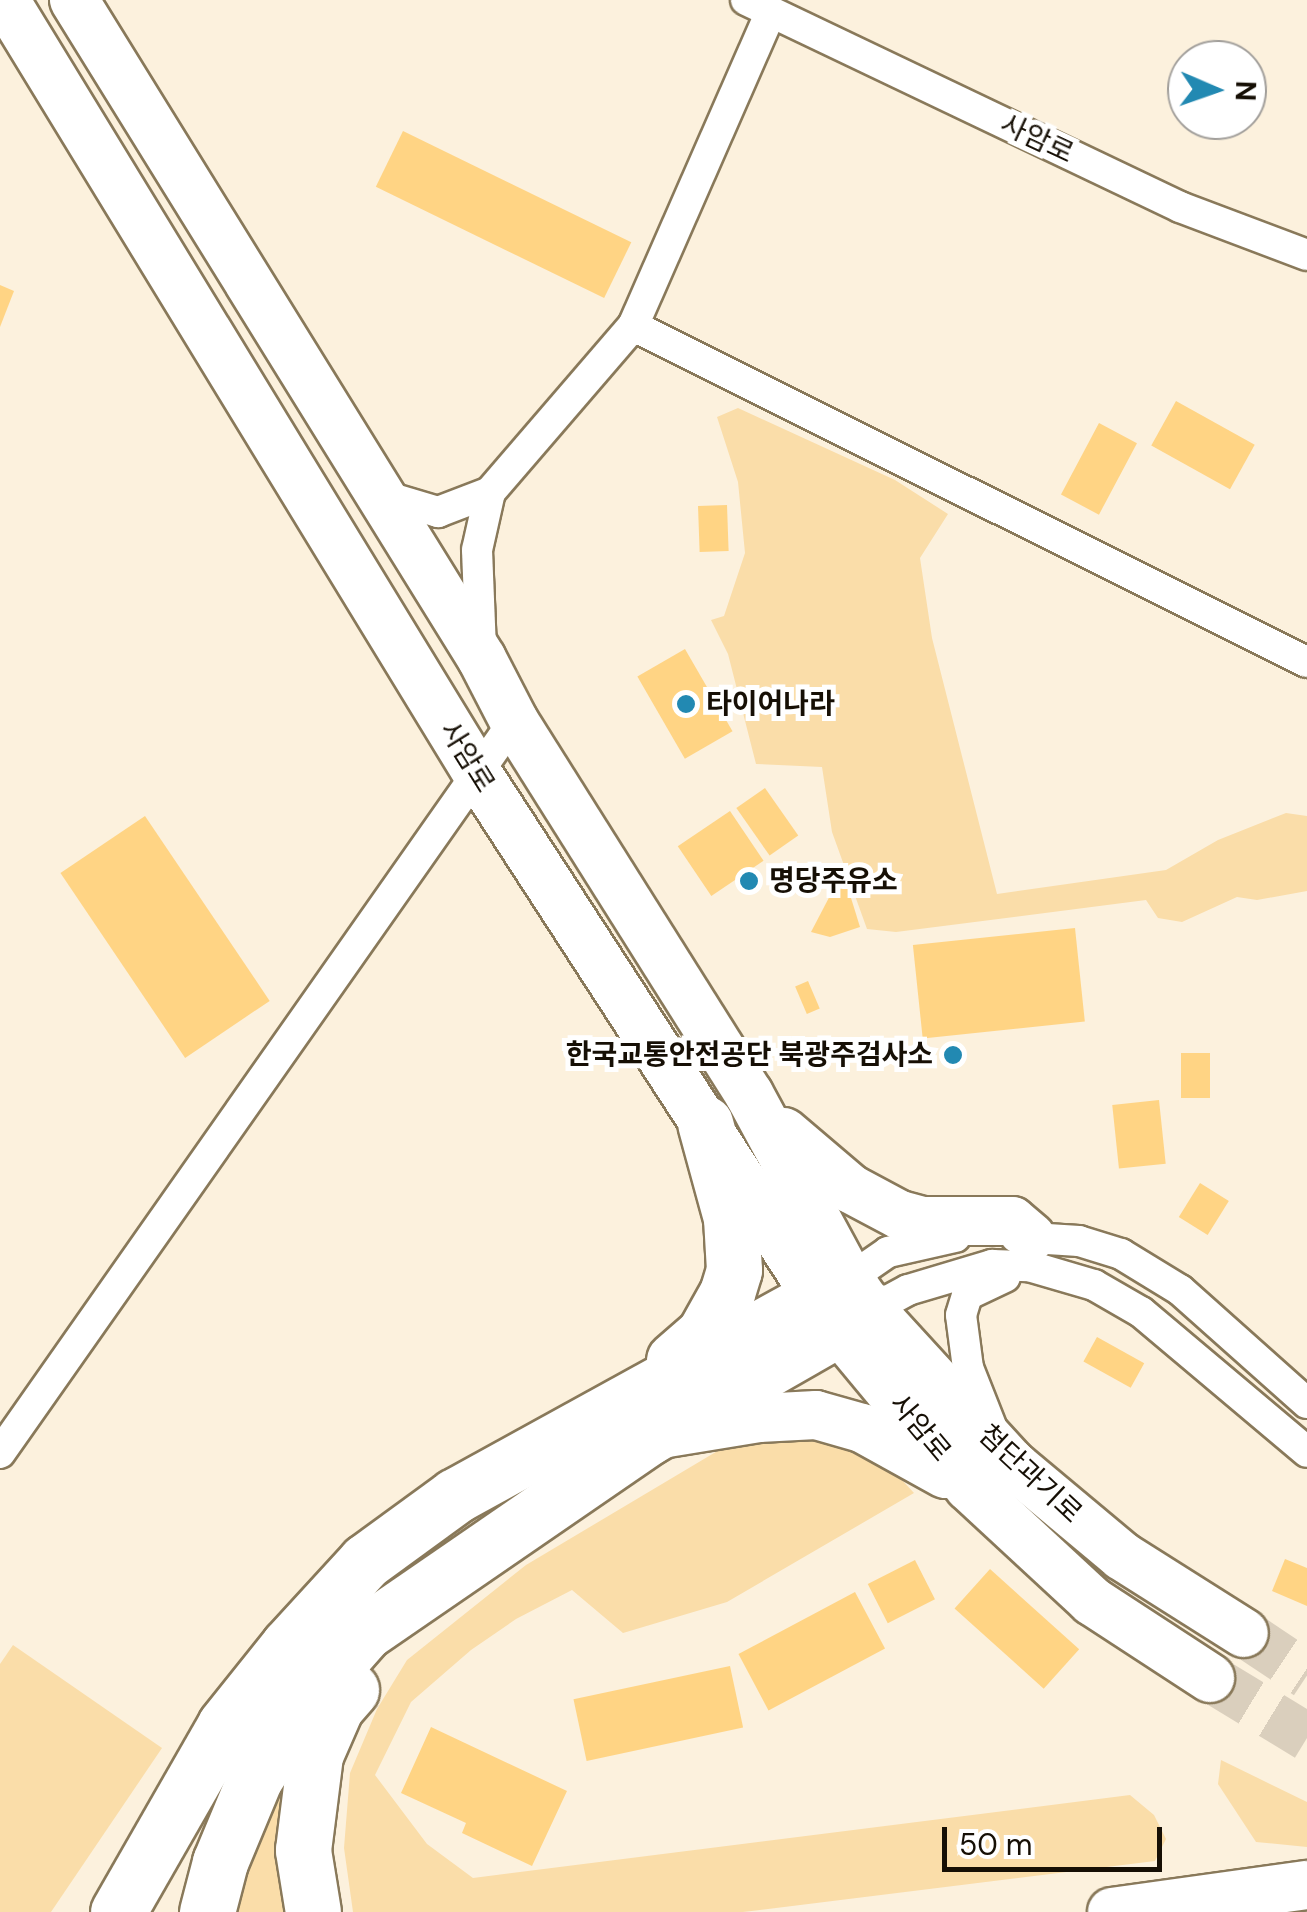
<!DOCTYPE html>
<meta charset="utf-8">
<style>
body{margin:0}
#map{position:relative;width:1307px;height:1912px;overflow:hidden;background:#fcf1dd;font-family:"DM Sans","Noto Sans KR",sans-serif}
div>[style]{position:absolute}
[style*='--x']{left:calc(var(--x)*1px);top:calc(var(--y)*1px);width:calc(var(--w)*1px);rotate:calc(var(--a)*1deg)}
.green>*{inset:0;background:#fadda9}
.building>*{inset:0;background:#ffd484;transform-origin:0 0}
.primary-tunnel>*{height:48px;margin-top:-24px;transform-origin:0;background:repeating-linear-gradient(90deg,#dacfbd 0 48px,transparent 0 72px)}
.roads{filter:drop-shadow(2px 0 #89795a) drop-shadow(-2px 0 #89795a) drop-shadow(0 2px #89795a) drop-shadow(0 -2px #89795a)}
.street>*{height:30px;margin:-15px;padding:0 15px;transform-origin:15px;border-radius:15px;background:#fff}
.primary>*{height:48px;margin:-24px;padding:0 24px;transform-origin:24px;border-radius:24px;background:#fff}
.highway>*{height:55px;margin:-27.5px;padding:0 27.5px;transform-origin:27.5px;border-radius:27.5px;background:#fff}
.dots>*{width:28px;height:28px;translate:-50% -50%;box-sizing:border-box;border:5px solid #fff;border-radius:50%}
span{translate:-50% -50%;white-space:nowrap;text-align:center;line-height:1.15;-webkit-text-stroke:10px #fff;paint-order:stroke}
.street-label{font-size:28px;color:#160f05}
.poi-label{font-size:28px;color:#160f05;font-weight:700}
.left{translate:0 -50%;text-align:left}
.right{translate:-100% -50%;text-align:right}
.north{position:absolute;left:1167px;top:40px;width:100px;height:100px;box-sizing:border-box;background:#fff;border:2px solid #a29f9b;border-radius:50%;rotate:92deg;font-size:28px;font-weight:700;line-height:40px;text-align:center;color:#160f05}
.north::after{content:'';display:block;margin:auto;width:35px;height:45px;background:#2289b2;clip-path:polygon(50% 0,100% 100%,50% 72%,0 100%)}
.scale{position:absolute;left:942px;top:1827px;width:220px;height:45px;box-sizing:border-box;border:5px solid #160f05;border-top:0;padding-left:12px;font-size:30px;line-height:35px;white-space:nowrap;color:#160f05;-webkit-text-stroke:8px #fff;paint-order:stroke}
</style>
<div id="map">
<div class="green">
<div style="clip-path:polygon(738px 408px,895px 480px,948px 514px,920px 558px,932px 638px,997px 894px,1166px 870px,1218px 840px,1286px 813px,1307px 816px,1307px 891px,1257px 900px,1237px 897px,1182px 922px,1158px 918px,1146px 900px,896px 932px,867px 929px,832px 832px,822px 767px,756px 764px,728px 654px,711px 620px,724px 616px,745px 553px,738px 482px,717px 417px)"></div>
<div style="clip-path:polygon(751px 1431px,866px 1441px,914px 1493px,727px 1602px,623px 1633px,572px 1590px,516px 1619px,471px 1650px,411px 1702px,375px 1775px,427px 1844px,473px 1878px,1130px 1795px,1154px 1815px,1166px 1839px,1155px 1861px,743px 1912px,353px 1912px,344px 1848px,350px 1773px,377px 1709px,407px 1660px,526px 1565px)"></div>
<div style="clip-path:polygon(13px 1645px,162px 1748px,51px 1912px,0 1912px,0 1664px)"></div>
<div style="clip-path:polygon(1221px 1760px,1307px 1802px,1307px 1847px,1256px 1842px,1218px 1784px)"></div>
<div style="clip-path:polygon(290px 1763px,303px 1912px,234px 1912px,249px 1849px)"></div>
</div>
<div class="building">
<div style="left:403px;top:131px;width:254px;height:62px;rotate:26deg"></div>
<div style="clip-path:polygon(0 285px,14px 291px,0 327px)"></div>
<div style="left:1176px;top:401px;width:90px;height:51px;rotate:29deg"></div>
<div style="left:1099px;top:423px;width:43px;height:81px;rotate:28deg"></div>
<div style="left:727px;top:505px;width:46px;height:29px;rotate:88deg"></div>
<div style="left:685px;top:649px;width:95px;height:55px;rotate:60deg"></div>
<div style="left:765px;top:788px;width:58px;height:35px;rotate:55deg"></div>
<div style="left:730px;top:811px;width:60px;height:63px;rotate:56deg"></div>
<div style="left:145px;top:816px;width:223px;height:102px;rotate:56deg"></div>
<div style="clip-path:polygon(847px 885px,860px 927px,830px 937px,811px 932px,834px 888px)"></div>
<div style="left:1075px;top:928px;width:94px;height:163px;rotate:84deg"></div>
<div style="left:808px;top:981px;width:30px;height:14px;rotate:67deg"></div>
<div style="left:1181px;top:1053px;width:29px;height:45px"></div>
<div style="left:1159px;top:1100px;width:64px;height:47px;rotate:84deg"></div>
<div style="left:1200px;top:1183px;width:34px;height:40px;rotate:32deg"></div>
<div style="left:1097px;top:1337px;width:54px;height:28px;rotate:29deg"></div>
<div style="clip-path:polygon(1285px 1559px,1307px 1568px,1307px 1606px,1272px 1591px)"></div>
<div style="left:915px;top:1560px;width:44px;height:53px;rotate:63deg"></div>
<div style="left:990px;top:1569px;width:120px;height:53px;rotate:42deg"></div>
<div style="left:855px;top:1592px;width:64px;height:132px;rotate:62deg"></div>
<div style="left:730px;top:1666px;width:63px;height:160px;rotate:78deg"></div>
<div style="clip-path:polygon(431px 1727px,567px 1791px,532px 1866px,462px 1833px,466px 1823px,401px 1793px)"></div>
</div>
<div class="primary-tunnel">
<div style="--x:1244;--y:1633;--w:76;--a:33.7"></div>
<div style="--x:1210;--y:1678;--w:114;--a:31.3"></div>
</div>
<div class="roads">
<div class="street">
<div style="--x:746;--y:0;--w:481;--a:25.5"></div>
<div style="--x:1180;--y:207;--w:136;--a:20.7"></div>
<div style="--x:633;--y:326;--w:753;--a:26.5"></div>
<div style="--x:490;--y:492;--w:219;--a:-49.3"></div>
<div style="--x:633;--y:326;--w:343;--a:-66.3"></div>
<div style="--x:378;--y:494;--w:63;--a:16.7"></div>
<div style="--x:438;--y:512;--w:56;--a:-21"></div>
<div style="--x:490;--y:492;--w:59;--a:102.6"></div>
<div style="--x:477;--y:550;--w:101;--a:87.7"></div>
<div style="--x:1016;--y:1237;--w:63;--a:3.6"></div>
<div style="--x:1079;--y:1241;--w:44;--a:17.2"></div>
<div style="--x:1121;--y:1254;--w:69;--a:31.4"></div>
<div style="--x:1180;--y:1290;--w:170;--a:41.7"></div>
<div style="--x:849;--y:1279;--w:47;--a:-34.7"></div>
<div style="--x:888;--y:1252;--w:69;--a:-12.6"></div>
<div style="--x:871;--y:1310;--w:42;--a:-28.4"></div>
<div style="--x:908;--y:1290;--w:88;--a:-16.6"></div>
<div style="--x:992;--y:1265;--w:37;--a:2"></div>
<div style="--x:1029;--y:1266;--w:68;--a:16.3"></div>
<div style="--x:1094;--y:1285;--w:54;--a:29.9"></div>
<div style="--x:1141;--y:1312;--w:217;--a:40.1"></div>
<div style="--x:991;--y:1426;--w:62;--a:-111.6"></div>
<div style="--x:968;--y:1368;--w:53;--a:-97.5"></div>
<div style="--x:961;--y:1315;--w:21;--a:-73"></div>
<div style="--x:967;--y:1295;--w:42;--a:-25.3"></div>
<div style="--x:0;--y:1453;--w:894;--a:-54.92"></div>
</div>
<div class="primary">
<div style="--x:5;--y:0;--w:906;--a:58.59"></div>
<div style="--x:477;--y:773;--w:663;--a:57.01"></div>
<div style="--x:838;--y:1329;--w:205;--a:50.3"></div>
<div style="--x:969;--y:1487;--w:168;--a:42.8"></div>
<div style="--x:1092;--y:1601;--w:141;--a:33.1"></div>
<div style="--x:74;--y:0;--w:775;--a:58.24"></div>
<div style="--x:482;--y:659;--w:70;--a:62.7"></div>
<div style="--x:514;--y:721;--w:441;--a:57.8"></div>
<div style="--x:749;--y:1094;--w:210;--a:61.6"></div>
<div style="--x:849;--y:1279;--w:38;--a:55"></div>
<div style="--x:871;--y:1310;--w:209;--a:47.5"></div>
<div style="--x:1012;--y:1464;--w:143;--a:39.9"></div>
<div style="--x:1122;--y:1556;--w:144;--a:32.3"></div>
<div style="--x:784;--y:1132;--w:88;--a:40.4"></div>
<div style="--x:851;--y:1189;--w:55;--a:28"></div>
<div style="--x:900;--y:1215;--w:24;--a:15"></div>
<div style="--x:923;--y:1221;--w:89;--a:0"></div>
<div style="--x:1012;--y:1221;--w:25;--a:40"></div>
<div style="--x:667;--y:1433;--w:93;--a:-9.3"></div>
<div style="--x:759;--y:1418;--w:57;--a:-3"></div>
<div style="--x:816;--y:1415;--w:48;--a:15.8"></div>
<div style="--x:862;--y:1428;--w:95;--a:29"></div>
<div style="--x:1112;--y:1912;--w:197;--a:-7.9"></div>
</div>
<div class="highway">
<div style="--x:674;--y:1360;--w:40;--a:-41"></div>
<div style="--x:704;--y:1334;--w:47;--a:-60.7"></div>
<div style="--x:727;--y:1293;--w:24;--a:-73"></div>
<div style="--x:734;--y:1270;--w:52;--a:-93.3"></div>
<div style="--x:731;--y:1218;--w:98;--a:-105.3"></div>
<div style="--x:118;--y:1912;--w:215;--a:-60.2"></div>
<div style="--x:225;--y:1725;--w:101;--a:-51.4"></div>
<div style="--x:288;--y:1646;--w:115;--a:-47.5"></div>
<div style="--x:366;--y:1561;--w:110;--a:-36.1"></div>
<div style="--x:455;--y:1496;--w:450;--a:-28.8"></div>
<div style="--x:207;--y:1912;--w:52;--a:-75.4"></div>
<div style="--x:220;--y:1862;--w:91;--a:-67.4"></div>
<div style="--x:255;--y:1778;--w:94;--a:-57.2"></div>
<div style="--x:306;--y:1699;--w:89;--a:-48.6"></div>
<div style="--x:365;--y:1632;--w:345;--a:-34.5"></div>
<div style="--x:649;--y:1437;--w:256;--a:-29.8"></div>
<div style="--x:313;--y:1912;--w:63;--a:-99.2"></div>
<div style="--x:303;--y:1850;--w:96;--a:-82.8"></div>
<div style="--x:315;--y:1755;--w:52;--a:-66.4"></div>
<div style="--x:336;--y:1707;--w:23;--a:-49"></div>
</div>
</div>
<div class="dots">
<div style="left:686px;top:704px;background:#2289b2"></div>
<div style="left:749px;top:881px;background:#2289b2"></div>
<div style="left:953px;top:1055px;background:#2289b2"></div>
</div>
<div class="street-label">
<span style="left:1037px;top:139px;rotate:25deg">사암로</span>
<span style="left:467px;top:757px;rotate:58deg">사암로</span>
<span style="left:920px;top:1428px;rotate:50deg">사암로</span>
<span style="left:1030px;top:1474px;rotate:43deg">첨단과기로</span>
</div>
<div class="poi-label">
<span class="left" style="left:706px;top:704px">타이어나라</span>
<span class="left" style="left:769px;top:881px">명당주유소</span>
<span class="right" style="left:933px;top:1055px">한국교통안전공단 북광주검사소</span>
</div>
<div class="north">N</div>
<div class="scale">50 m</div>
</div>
